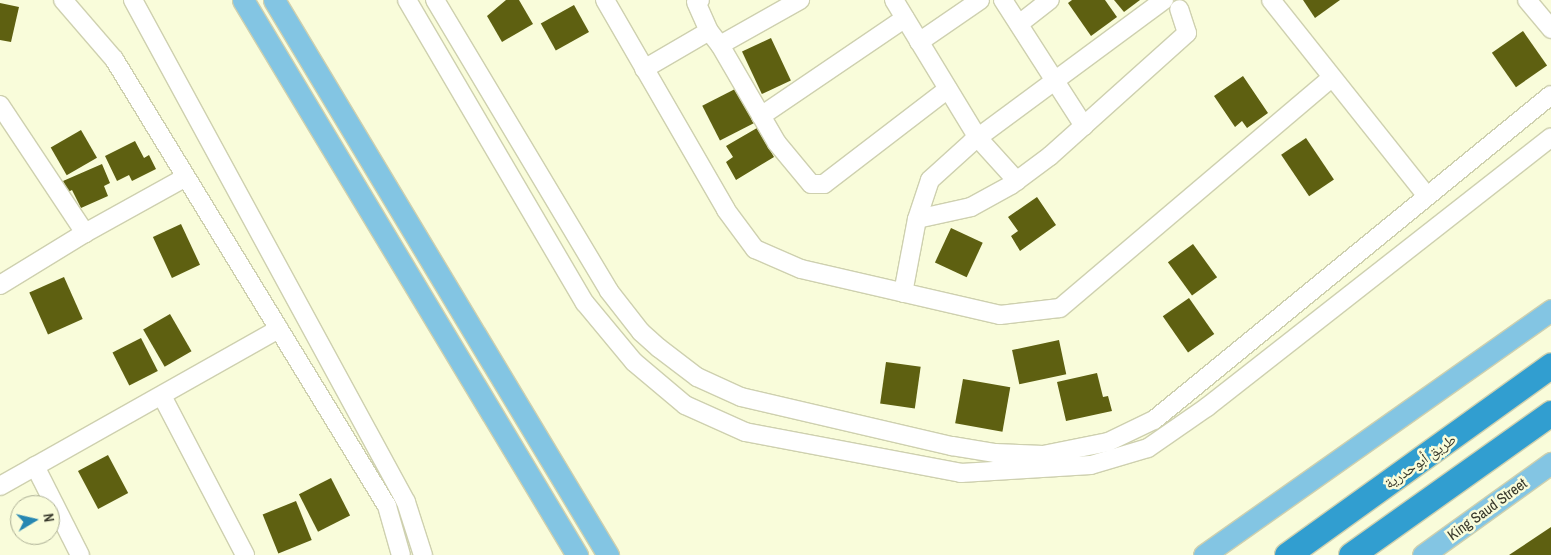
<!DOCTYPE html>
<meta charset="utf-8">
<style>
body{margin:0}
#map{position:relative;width:1551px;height:555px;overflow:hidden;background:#f9fcda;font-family:"Archivo Narrow","Noto Naskh Arabic",sans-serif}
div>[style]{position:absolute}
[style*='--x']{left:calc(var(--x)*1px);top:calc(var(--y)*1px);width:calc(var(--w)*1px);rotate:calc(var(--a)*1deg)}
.building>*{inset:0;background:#5e6011;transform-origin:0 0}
.roads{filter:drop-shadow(1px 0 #ced0af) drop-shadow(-1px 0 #ced0af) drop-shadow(0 1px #ced0af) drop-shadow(0 -1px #ced0af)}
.minor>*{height:18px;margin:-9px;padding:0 9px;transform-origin:9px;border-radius:9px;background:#fff}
.major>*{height:21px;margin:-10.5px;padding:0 10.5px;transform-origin:10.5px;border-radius:10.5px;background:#83c5e3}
.highway>*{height:25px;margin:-12.5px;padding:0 12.5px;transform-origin:12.5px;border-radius:12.5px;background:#319ed0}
span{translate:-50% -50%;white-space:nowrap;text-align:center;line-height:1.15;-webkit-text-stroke:5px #f9fcda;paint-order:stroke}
.street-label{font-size:15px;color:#37382b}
.north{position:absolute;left:10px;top:495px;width:50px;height:50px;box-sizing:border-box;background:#f9fcda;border:1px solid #abae94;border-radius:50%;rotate:81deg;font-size:14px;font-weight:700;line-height:20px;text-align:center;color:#37382b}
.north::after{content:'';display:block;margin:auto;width:18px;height:22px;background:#2787b2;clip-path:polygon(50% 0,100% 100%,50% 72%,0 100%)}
</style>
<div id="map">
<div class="building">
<div style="clip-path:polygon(506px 0,519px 0,533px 24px,502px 42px,487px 16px)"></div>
<div style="clip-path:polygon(1072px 0,1105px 0,1117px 17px,1091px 36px,1068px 3px)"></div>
<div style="clip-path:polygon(1114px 0,1140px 0,1124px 12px)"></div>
<div style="clip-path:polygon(1303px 0,1340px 0,1315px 18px)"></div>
<div style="clip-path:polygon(0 3px,19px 7px,11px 42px,0 40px)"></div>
<div style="left:574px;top:5px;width:31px;height:38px;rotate:61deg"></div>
<div style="left:1523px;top:31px;width:42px;height:38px;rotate:55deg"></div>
<div style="left:771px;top:38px;width:47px;height:32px;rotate:65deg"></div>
<div style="clip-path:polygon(1243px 76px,1268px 113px,1247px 128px,1242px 121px,1235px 127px,1214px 96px)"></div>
<div style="left:737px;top:88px;width:39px;height:39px;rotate:63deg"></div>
<div style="clip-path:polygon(757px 128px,774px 157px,736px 180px,726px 162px,733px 157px,726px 146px)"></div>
<div style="left:81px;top:130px;width:32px;height:35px;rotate:60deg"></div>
<div style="left:1306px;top:138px;width:50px;height:30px;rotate:56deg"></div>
<div style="clip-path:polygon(135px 141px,144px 158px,149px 155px,156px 169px,132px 181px,129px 175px,117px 181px,105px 156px)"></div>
<div style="clip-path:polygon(102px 164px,110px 183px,104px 186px,108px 196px,81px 208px,72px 190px,68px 192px,63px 181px)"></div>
<div style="clip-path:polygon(1037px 197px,1056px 225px,1020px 251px,1011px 236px,1018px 231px,1008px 217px)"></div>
<div style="left:181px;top:224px;width:45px;height:31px;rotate:65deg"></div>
<div style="left:951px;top:228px;width:35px;height:38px;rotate:25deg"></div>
<div style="left:1193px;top:244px;width:41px;height:31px;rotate:54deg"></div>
<div style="left:64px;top:277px;width:46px;height:38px;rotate:66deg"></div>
<div style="left:1189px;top:298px;width:44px;height:32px;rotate:55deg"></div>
<div style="left:170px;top:314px;width:43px;height:31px;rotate:60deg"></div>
<div style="left:141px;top:338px;width:37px;height:32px;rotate:63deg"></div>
<div style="left:1059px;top:340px;width:35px;height:48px;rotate:78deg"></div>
<div style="left:886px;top:362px;width:35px;height:42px;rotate:8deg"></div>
<div style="clip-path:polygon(1097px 373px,1103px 397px,1108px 396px,1112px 411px,1066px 421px,1057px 382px)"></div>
<div style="left:963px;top:379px;width:48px;height:45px;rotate:10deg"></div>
<div style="left:108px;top:455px;width:43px;height:34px;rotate:62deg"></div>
<div style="left:331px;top:478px;width:42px;height:36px;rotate:63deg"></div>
<div style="left:296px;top:501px;width:42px;height:36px;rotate:68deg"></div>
<div style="clip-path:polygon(1551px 527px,1551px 555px,1509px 555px)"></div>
</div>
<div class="roads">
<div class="minor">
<div style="--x:63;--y:0;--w:78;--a:49.2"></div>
<div style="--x:114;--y:59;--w:524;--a:58.59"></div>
<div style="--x:387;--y:506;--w:51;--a:74.1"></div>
<div style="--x:133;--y:0;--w:571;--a:61.46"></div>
<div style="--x:406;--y:502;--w:56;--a:72.2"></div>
<div style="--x:407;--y:0;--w:351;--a:59.6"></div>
<div style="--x:585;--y:303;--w:77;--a:50.3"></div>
<div style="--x:634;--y:362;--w:67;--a:40.1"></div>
<div style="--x:685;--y:405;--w:66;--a:24.2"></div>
<div style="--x:745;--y:432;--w:220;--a:10.7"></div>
<div style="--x:961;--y:473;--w:130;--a:-3.5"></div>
<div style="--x:1091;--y:465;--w:59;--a:-16.6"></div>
<div style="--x:1148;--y:448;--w:72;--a:-34.8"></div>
<div style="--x:1207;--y:407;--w:437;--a:-38.1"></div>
<div style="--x:435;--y:0;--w:339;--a:59.1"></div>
<div style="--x:609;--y:291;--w:52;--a:52"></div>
<div style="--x:641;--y:332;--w:24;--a:42"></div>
<div style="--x:659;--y:348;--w:48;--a:37.3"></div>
<div style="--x:697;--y:377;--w:48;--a:24.4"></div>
<div style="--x:741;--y:397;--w:217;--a:13.1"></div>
<div style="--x:952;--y:446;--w:44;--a:9.2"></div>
<div style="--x:995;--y:453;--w:48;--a:2.4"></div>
<div style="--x:1043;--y:455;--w:66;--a:-11.3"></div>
<div style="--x:1108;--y:442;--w:51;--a:-25.6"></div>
<div style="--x:1154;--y:420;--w:513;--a:-39.31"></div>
<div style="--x:605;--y:0;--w:242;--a:60"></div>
<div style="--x:726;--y:210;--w:49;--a:53.4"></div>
<div style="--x:755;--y:249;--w:50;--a:23.5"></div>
<div style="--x:801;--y:269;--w:204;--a:13"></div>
<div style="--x:1000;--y:315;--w:60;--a:-6.7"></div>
<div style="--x:1060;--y:308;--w:355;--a:-40.3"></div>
<div style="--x:700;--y:0;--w:4;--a:153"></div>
<div style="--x:696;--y:2;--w:32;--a:66"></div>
<div style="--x:894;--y:0;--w:162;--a:58.7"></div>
<div style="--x:978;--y:138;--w:58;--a:47.8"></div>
<div style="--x:1003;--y:0;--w:150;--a:57.3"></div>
<div style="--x:1271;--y:0;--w:249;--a:51.5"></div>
<div style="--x:1527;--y:0;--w:38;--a:50"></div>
<div style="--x:1019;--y:24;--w:39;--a:-38"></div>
<div style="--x:919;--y:42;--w:74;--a:-34.5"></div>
<div style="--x:720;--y:45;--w:113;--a:59.8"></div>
<div style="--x:777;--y:143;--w:53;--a:50.3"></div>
<div style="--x:811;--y:184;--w:13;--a:0"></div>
<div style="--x:824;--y:184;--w:156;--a:-37.5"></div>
<div style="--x:644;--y:69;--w:75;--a:-30.3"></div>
<div style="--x:709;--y:31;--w:18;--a:52"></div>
<div style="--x:720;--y:45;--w:92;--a:-29.4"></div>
<div style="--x:0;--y:105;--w:154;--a:56.4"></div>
<div style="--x:761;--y:116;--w:174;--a:-34.2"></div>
<div style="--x:917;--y:219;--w:55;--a:-12.5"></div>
<div style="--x:971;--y:207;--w:46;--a:-28.8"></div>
<div style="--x:1011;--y:185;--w:49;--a:-36.6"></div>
<div style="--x:1050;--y:156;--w:184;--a:-41.9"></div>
<div style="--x:1187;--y:33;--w:25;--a:-108"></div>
<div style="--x:0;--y:285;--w:100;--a:-31.5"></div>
<div style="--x:85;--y:233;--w:115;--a:-29"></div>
<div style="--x:903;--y:293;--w:75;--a:-79.3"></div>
<div style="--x:917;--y:219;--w:41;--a:-71.6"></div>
<div style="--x:930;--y:180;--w:57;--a:-42.1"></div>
<div style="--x:972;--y:142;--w:239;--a:-36.5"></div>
<div style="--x:162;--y:396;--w:179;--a:62.4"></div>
<div style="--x:35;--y:466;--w:100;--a:63.2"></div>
<div style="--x:0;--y:486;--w:320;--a:-29.4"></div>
</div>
<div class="major">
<div style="--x:243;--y:0;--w:648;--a:58.96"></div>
<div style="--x:274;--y:0;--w:648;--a:58.96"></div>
<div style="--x:1204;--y:555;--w:425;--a:-35.2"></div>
<div style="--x:1423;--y:555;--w:158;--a:-35.7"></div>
</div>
<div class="highway">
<div style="--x:1287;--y:555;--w:325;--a:-35.7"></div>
<div style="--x:1351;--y:555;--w:245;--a:-35.4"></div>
</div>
</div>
<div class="street-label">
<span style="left:1420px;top:461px;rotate:-35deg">طريق أبوحدرية</span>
<span style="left:1487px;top:509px;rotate:-36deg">King Saud Street</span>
</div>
<div class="north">N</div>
</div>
